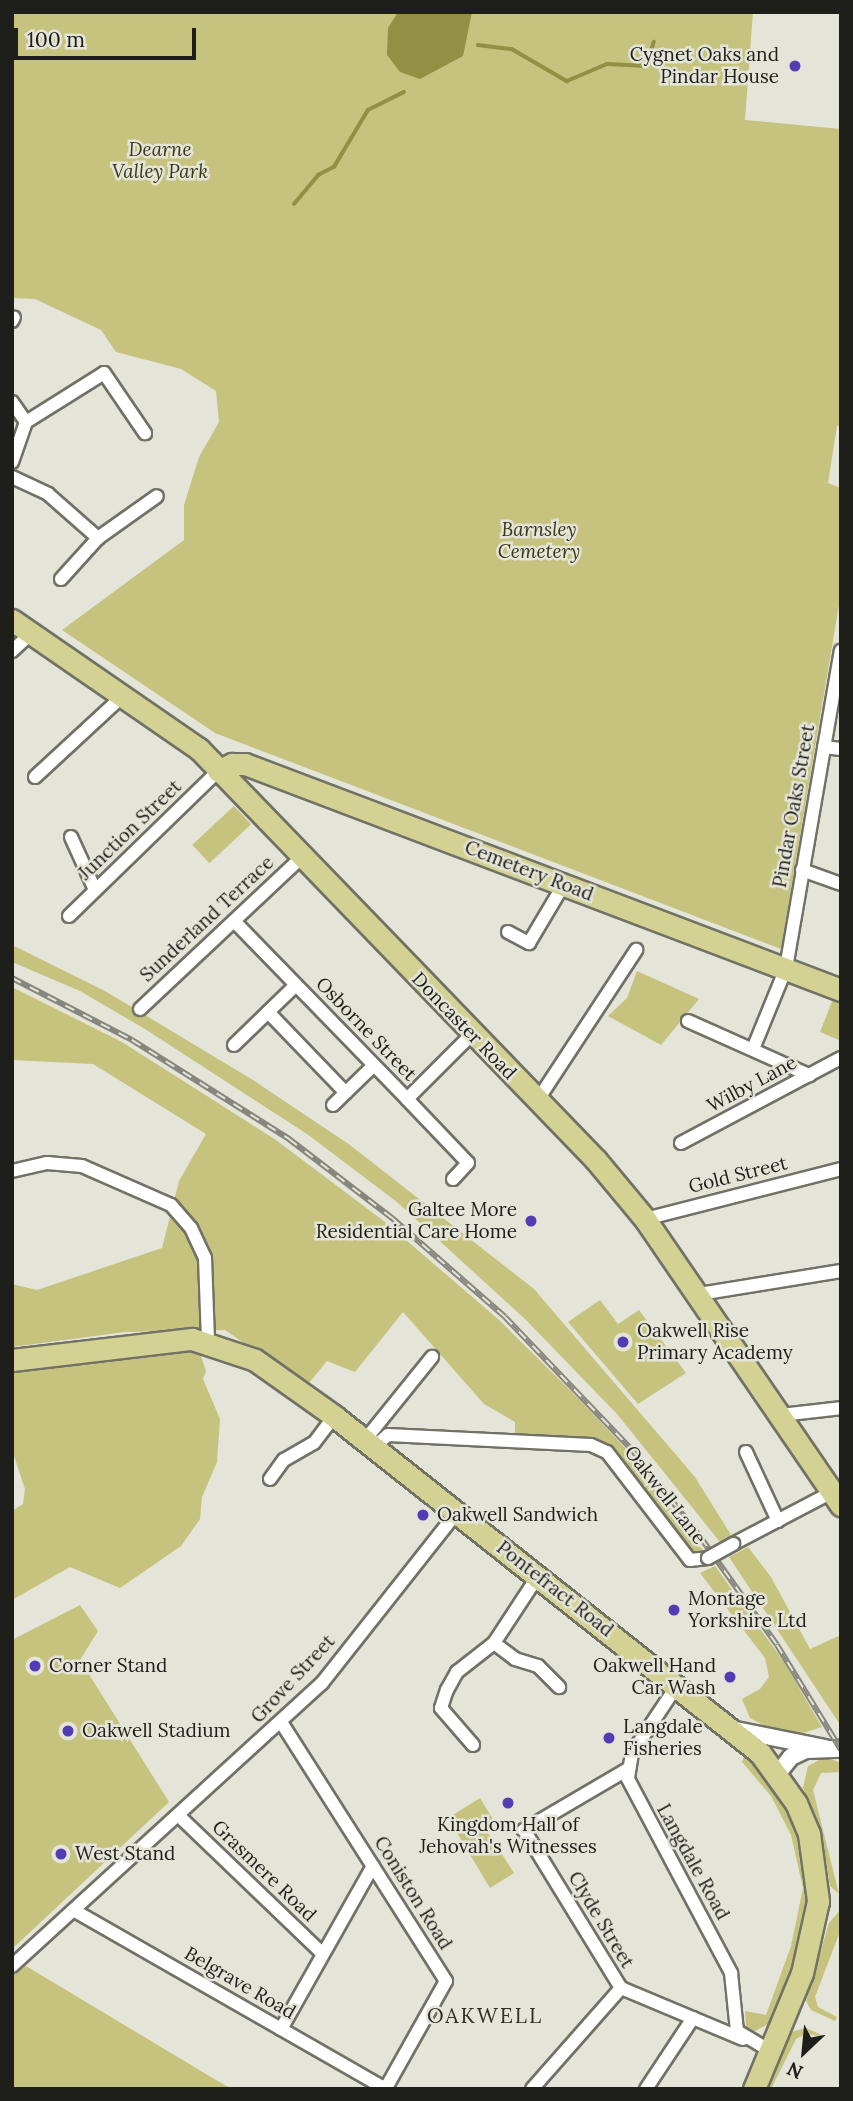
<!DOCTYPE html>
<style>
body{margin:0}
#map{position:relative;width:853px;height:2101px;overflow:hidden;background:#e4e4d8;font-family:Lora,serif}
div>[style]{position:absolute}
[style*='--x']{left:calc(var(--x)*1px);top:calc(var(--y)*1px);width:calc(var(--w)*1px);rotate:calc(var(--a)*1deg)}
.green>*{inset:0;background:#c6c37e;transform-origin:0 0}
.water>*{inset:0;background:#938f44}
.stream>*{height:3.5px;margin:-1.75px;padding:0 1.75px;transform-origin:1.75px;border-radius:1.75px;background:#938f44}
.roads{filter:drop-shadow(2px 0 #717166) drop-shadow(-2px 0 #717166) drop-shadow(0 2px #717166) drop-shadow(0 -2px #717166)}
.minor>*{height:12px;margin:-6px;padding:0 6px;transform-origin:6px;border-radius:6px;background:#fff}
.tertiary>*{height:16px;margin:-8px;padding:0 8px;transform-origin:8px;border-radius:8px;background:#fff}
.trunk>*{height:21px;margin:-10.5px;padding:0 10.5px;transform-origin:10.5px;border-radius:10.5px;background:#d4d292}
.rail>*{height:6px;margin-top:-3px;transform-origin:0;background:repeating-linear-gradient(90deg,#e4e4d8 0 10px,#86867e 0 20px);box-sizing:border-box;border-block:2px solid #86867e}
.bridges{filter:drop-shadow(2px 0 #717166) drop-shadow(-2px 0 #717166) drop-shadow(0 2px #717166) drop-shadow(0 -2px #717166)}
.minor-bridge>*{height:12px;margin:-6px;padding:0 6px;transform-origin:6px;border-radius:6px;background:#fff}
.dots>*{width:19px;height:19px;translate:-50% -50%;box-sizing:border-box;border:4px solid #e4e4d8;border-radius:50%}
span{translate:-50% -50%;white-space:nowrap;text-align:center;line-height:1.15;-webkit-text-stroke:5px #e4e4d8;paint-order:stroke}
.poi-label{font-size:19px;color:#1e1e1a}
.right{translate:-100% -50%;text-align:right}
.left{translate:0 -50%;text-align:left}
.park-label{font-size:19px;color:#393716;font-style:italic}
.street-label{font-size:19px;color:#1e1e1a}
.neighbourhood-label{font-size:21px;color:#2f2e25;letter-spacing:2px}
.frame{position:absolute;inset:0;border:14px solid #1e1e1a;pointer-events:none}
.north{position:absolute;left:769px;top:2017px;width:70px;height:70px;-webkit-text-stroke:5px #e4e4d8;paint-order:stroke;rotate:206deg;font-size:19px;font-weight:700;line-height:28px;text-align:center;color:#1e1e1a}
.north::after{content:'';display:block;margin:auto;width:24px;height:32px;background:#1e1e1a;clip-path:polygon(50% 0,100% 100%,50% 72%,0 100%)}
.scale{position:absolute;left:14px;top:28px;width:182px;height:32px;box-sizing:border-box;border:4px solid #1e1e1a;border-top:0;padding-left:9px;font-size:21px;line-height:24px;white-space:nowrap;color:#1e1e1a;-webkit-text-stroke:5px #e4e4d8;paint-order:stroke}
</style>
<div id="map">
<div class="green">
<div style="clip-path:polygon(18px 12px,753px 12px,745px 120px,841px 129px,841px 426px,837px 426px,828px 483px,841px 488px,841px 593px,781px 949px,215px 733px,62px 630px,184px 540px,184px 505px,199px 457px,219px 422px,216px 391px,181px 369px,116px 352px,101px 330px,35px 299px,12px 298px,12px 14px)"></div>
<div style="left:234px;top:806px;width:25px;height:57px;rotate:47deg"></div>
<div style="clip-path:polygon(12px 945px,105px 991px,253px 1080px,350px 1145px,534px 1289px,695px 1477px,731px 1535px,720px 1542px,617px 1414px,526px 1320px,397px 1202px,307px 1134px,145px 1029px,80px 991px,12px 962px)"></div>
<div style="clip-path:polygon(637px 971px,699px 999px,661px 1045px,608px 1016px,627px 998px)"></div>
<div style="clip-path:polygon(12px 987px,122px 1042px,276px 1140px,385px 1222px,498px 1319px,581px 1401px,625px 1448px,704px 1552px,697px 1556px,688px 1552px,605px 1444px,583px 1438px,515px 1435px,515px 1422px,484px 1404px,403px 1312px,355px 1372px,327px 1361px,309px 1383px,293px 1377px,225px 1330px,125px 1332px,12px 1347px,12px 1284px,37px 1290px,162px 1248px,179px 1181px,206px 1134px,93px 1064px,12px 1060px)"></div>
<div style="clip-path:polygon(833px 999px,841px 1002px,841px 1041px,820px 1032px)"></div>
<div style="clip-path:polygon(600px 1300px,618px 1324px,639px 1310px,686px 1373px,638px 1404px,568px 1322px)"></div>
<div style="clip-path:polygon(198px 1347px,206px 1371px,203px 1379px,220px 1419px,217px 1462px,202px 1497px,200px 1519px,181px 1546px,120px 1588px,70px 1567px,12px 1600px,12px 1511px,23px 1504px,25px 1489px,12px 1450px,12px 1372px)"></div>
<div style="clip-path:polygon(748px 1547px,771px 1577px,810px 1649px,841px 1635px,841px 1726px,729px 1557px)"></div>
<div style="clip-path:polygon(715px 1566px,784px 1662px,822px 1727px,787px 1738px,750px 1718px,742px 1699px,760px 1689px,769px 1677px,765px 1658px,700px 1573px)"></div>
<div style="clip-path:polygon(80px 1605px,98px 1631px,80px 1660px,169px 1802px,12px 1949px,12px 1640px)"></div>
<div style="clip-path:polygon(745px 1753px,778px 1791px,797px 1832px,808px 1888px,796px 1960px,770px 2023px,753px 2032px,746px 2027px,745px 2011px,766px 2015px,791px 1946px,803px 1888px,791px 1835px,771px 1796px,742px 1762px)"></div>
<div style="clip-path:polygon(825px 1757px,841px 1763px,841px 1772px,821px 1773px,813px 1790px,839px 1894px,830px 1886px,820px 1825px,803px 1788px,808px 1766px)"></div>
<div style="clip-path:polygon(480px 1798px,494px 1821px,485px 1828px,514px 1873px,490px 1888px,448px 1818px)"></div>
<div style="clip-path:polygon(841px 1909px,841px 1929px,815px 1997px,818px 2007px,837px 2017px,835px 2021px,811px 2010px,806px 2001px,829px 1923px)"></div>
<div style="clip-path:polygon(26px 1966px,216px 2080px,232px 2089px,12px 2089px,12px 1976px)"></div>
<div style="clip-path:polygon(806px 2028px,826px 2037px,806px 2034px,796px 2039px,771px 2089px,767px 2089px,791px 2032px)"></div>
</div>
<div class="water">
<div style="clip-path:polygon(398px 12px,472px 12px,463px 56px,420px 79px,400px 72px,387px 55px,388px 28px)"></div>
</div>
<div class="stream">
<div style="--x:478;--y:45;--w:34;--a:7"></div>
<div style="--x:512;--y:49;--w:64;--a:30.2"></div>
<div style="--x:567;--y:81;--w:43;--a:-23"></div>
<div style="--x:607;--y:64;--w:39;--a:3"></div>
<div style="--x:646;--y:66;--w:25;--a:-72"></div>
<div style="--x:294;--y:204;--w:38;--a:-50"></div>
<div style="--x:318;--y:175;--w:18;--a:-27"></div>
<div style="--x:334;--y:167;--w:66;--a:-59.2"></div>
<div style="--x:368;--y:110;--w:40;--a:-26.6"></div>
</div>
<div class="roads">
<div class="minor">
<div style="--x:12;--y:321;--w:4;--a:-63"></div>
<div style="--x:12;--y:402;--w:24;--a:55"></div>
<div style="--x:12;--y:462;--w:42;--a:-70.7"></div>
<div style="--x:26;--y:422;--w:92;--a:-32.1"></div>
<div style="--x:104;--y:373;--w:73;--a:55.7"></div>
<div style="--x:12;--y:477;--w:40;--a:25"></div>
<div style="--x:48;--y:494;--w:67;--a:41.3"></div>
<div style="--x:61;--y:579;--w:55;--a:-47.9"></div>
<div style="--x:98;--y:538;--w:72;--a:-35.4"></div>
<div style="--x:12;--y:651;--w:26;--a:-43"></div>
<div style="--x:824;--y:747;--w:17;--a:7"></div>
<div style="--x:35;--y:777;--w:121;--a:-42.7"></div>
<div style="--x:71;--y:837;--w:58;--a:65.6"></div>
<div style="--x:802;--y:870;--w:41;--a:19.7"></div>
<div style="--x:69;--y:916;--w:208;--a:-44.2"></div>
<div style="--x:234;--y:921;--w:248;--a:45.8"></div>
<div style="--x:407;--y:1099;--w:92;--a:-45"></div>
<div style="--x:508;--y:932;--w:24;--a:28"></div>
<div style="--x:529;--y:943;--w:69;--a:-59.3"></div>
<div style="--x:140;--y:1009;--w:221;--a:-43.2"></div>
<div style="--x:268;--y:1012;--w:112;--a:46.1"></div>
<div style="--x:688;--y:1021;--w:133;--a:24.1"></div>
<div style="--x:234;--y:1045;--w:86;--a:-44.1"></div>
<div style="--x:753;--y:1049;--w:87;--a:-67.8"></div>
<div style="--x:786;--y:968;--w:322;--a:-80.2"></div>
<div style="--x:407;--y:1099;--w:88;--a:46.4"></div>
<div style="--x:468;--y:1163;--w:22;--a:133"></div>
<div style="--x:537;--y:1101;--w:181;--a:-56.7"></div>
<div style="--x:333;--y:1105;--w:57;--a:-44.3"></div>
<div style="--x:681;--y:1143;--w:181;--a:-28"></div>
<div style="--x:12;--y:1171;--w:36;--a:-13"></div>
<div style="--x:47;--y:1163;--w:35;--a:5"></div>
<div style="--x:82;--y:1166;--w:97;--a:23.7"></div>
<div style="--x:171;--y:1205;--w:30;--a:49"></div>
<div style="--x:191;--y:1228;--w:33;--a:65"></div>
<div style="--x:205;--y:1258;--w:83;--a:87.9"></div>
<div style="--x:645;--y:1219;--w:202;--a:-14.3"></div>
<div style="--x:699;--y:1294;--w:144;--a:-9.2"></div>
<div style="--x:780;--y:1415;--w:61;--a:-6.5"></div>
<div style="--x:365;--y:1440;--w:107;--a:-51.1"></div>
<div style="--x:374;--y:1447;--w:18;--a:-41"></div>
<div style="--x:388;--y:1435;--w:203;--a:2.8"></div>
<div style="--x:591;--y:1445;--w:17;--a:24"></div>
<div style="--x:607;--y:1452;--w:136;--a:52.5"></div>
<div style="--x:690;--y:1560;--w:18;--a:-6"></div>
<div style="--x:746;--y:1452;--w:76;--a:65.1"></div>
<div style="--x:270;--y:1479;--w:24;--a:-54"></div>
<div style="--x:284;--y:1460;--w:34;--a:-30"></div>
<div style="--x:314;--y:1443;--w:34;--a:-53"></div>
<div style="--x:733;--y:1544;--w:112;--a:-27.7"></div>
<div style="--x:494;--y:1643;--w:26;--a:37"></div>
<div style="--x:515;--y:1659;--w:24;--a:17"></div>
<div style="--x:538;--y:1666;--w:30;--a:45"></div>
<div style="--x:678;--y:1684;--w:83;--a:123.7"></div>
<div style="--x:632;--y:1753;--w:26;--a:99"></div>
<div style="--x:628;--y:1779;--w:220;--a:62"></div>
<div style="--x:731;--y:1973;--w:58;--a:84.1"></div>
<div style="--x:737;--y:2031;--w:39;--a:31"></div>
<div style="--x:281;--y:1722;--w:307;--a:57.5"></div>
<div style="--x:446;--y:1981;--w:123;--a:119.3"></div>
<div style="--x:473;--y:1745;--w:49;--a:-130.9"></div>
<div style="--x:441;--y:1708;--w:19;--a:-72"></div>
<div style="--x:447;--y:1690;--w:21;--a:-61"></div>
<div style="--x:457;--y:1672;--w:47;--a:-38.1"></div>
<div style="--x:494;--y:1643;--w:80;--a:-56.7"></div>
<div style="--x:628;--y:1769;--w:121;--a:149.6"></div>
<div style="--x:524;--y:1830;--w:185;--a:58.5"></div>
<div style="--x:621;--y:1988;--w:132;--a:22.7"></div>
<div style="--x:179;--y:1816;--w:199;--a:43.8"></div>
<div style="--x:75;--y:1911;--w:358;--a:29.8"></div>
<div style="--x:12;--y:1966;--w:420;--a:-42.4"></div>
<div style="--x:322;--y:1683;--w:218;--a:-51.7"></div>
<div style="--x:281;--y:2029;--w:187;--a:-60.6"></div>
<div style="--x:532;--y:2089;--w:135;--a:-48.6"></div>
<div style="--x:646;--y:2089;--w:85;--a:-56.5"></div>
</div>
<div class="tertiary">
<div style="--x:736;--y:1730;--w:91;--a:11.4"></div>
<div style="--x:778;--y:1773;--w:21;--a:-51"></div>
<div style="--x:791;--y:1757;--w:17;--a:-25"></div>
<div style="--x:806;--y:1750;--w:35;--a:-2"></div>
</div>
<div class="trunk">
<div style="--x:12;--y:620;--w:227;--a:34.6"></div>
<div style="--x:199;--y:749;--w:571;--a:45.99"></div>
<div style="--x:596;--y:1160;--w:77;--a:50.3"></div>
<div style="--x:645;--y:1219;--w:347;--a:55.6"></div>
<div style="--x:218;--y:771;--w:16;--a:-27"></div>
<div style="--x:232;--y:764;--w:13;--a:0"></div>
<div style="--x:245;--y:764;--w:637;--a:20.77"></div>
<div style="--x:12;--y:1360;--w:181;--a:-6.7"></div>
<div style="--x:192;--y:1339;--w:66;--a:18.4"></div>
<div style="--x:255;--y:1360;--w:97;--a:35.3"></div>
<div style="--x:334;--y:1416;--w:543;--a:38.35"></div>
<div style="--x:760;--y:1753;--w:62;--a:54.2"></div>
<div style="--x:796;--y:1803;--w:34;--a:67"></div>
<div style="--x:809;--y:1834;--w:68;--a:82.3"></div>
<div style="--x:818;--y:1901;--w:74;--a:102.5"></div>
<div style="--x:802;--y:1973;--w:126;--a:112.5"></div>
</div>
</div>
<div class="rail">
<div style="--x:12;--y:978;--w:135;--a:27.3"></div>
<div style="--x:132;--y:1040;--w:186;--a:32.2"></div>
<div style="--x:289;--y:1139;--w:130;--a:37.5"></div>
<div style="--x:392;--y:1218;--w:150;--a:41.2"></div>
<div style="--x:505;--y:1317;--w:185;--a:46.3"></div>
<div style="--x:633;--y:1451;--w:110;--a:52"></div>
<div style="--x:701;--y:1538;--w:131;--a:54.6"></div>
<div style="--x:777;--y:1645;--w:123;--a:58.6"></div>
</div>
<div class="bridges">
<div class="minor-bridge">
<div style="--x:708;--y:1558;--w:29;--a:-29"></div>
</div>
</div>
<div class="dots">
<div style="left:795px;top:66px;background:#533bb3"></div>
<div style="left:531px;top:1221px;background:#533bb3"></div>
<div style="left:623px;top:1342px;background:#533bb3"></div>
<div style="left:423px;top:1515px;background:#533bb3"></div>
<div style="left:674px;top:1610px;background:#533bb3"></div>
<div style="left:35px;top:1666px;background:#533bb3"></div>
<div style="left:730px;top:1677px;background:#533bb3"></div>
<div style="left:68px;top:1731px;background:#533bb3"></div>
<div style="left:609px;top:1738px;background:#533bb3"></div>
<div style="left:508px;top:1803px;background:#533bb3"></div>
<div style="left:61px;top:1854px;background:#533bb3"></div>
</div>
<div class="poi-label">
<span class="right" style="left:779px;top:66px">Cygnet Oaks and<br>Pindar House</span>
<span class="right" style="left:517px;top:1221px">Galtee More<br>Residential Care Home</span>
<span class="left" style="left:637px;top:1342px">Oakwell Rise<br>Primary Academy</span>
<span class="left" style="left:437px;top:1515px">Oakwell Sandwich</span>
<span class="left" style="left:688px;top:1610px">Montage<br>Yorkshire Ltd</span>
<span class="left" style="left:49px;top:1666px">Corner Stand</span>
<span class="right" style="left:716px;top:1677px">Oakwell Hand<br>Car Wash</span>
<span class="left" style="left:623px;top:1738px">Langdale<br>Fisheries</span>
<span class="left" style="left:82px;top:1731px">Oakwell Stadium</span>
<span style="left:508px;top:1836px">Kingdom Hall of<br>Jehovah's Witnesses</span>
<span class="left" style="left:75px;top:1854px">West Stand</span>
</div>
<div class="park-label">
<span style="left:160px;top:161px">Dearne<br>Valley Park</span>
<span style="left:539px;top:541px">Barnsley<br>Cemetery</span>
</div>
<div class="street-label">
<span style="left:794px;top:806px;rotate:-80deg">Pindar Oaks Street</span>
<span style="left:130px;top:830px;rotate:-44deg">Junction Street</span>
<span style="left:529px;top:871px;rotate:21deg">Cemetery Road</span>
<span style="left:207px;top:919px;rotate:-43deg">Sunderland Terrace</span>
<span style="left:464px;top:1026px;rotate:46deg">Doncaster Road</span>
<span style="left:366px;top:1029px;rotate:46deg">Osborne Street</span>
<span style="left:752px;top:1084px;rotate:-28deg">Wilby Lane</span>
<span style="left:738px;top:1175px;rotate:-14deg">Gold Street</span>
<span style="left:665px;top:1495px;rotate:52deg">Oakwell Lane</span>
<span style="left:555px;top:1589px;rotate:38deg">Pontefract Road</span>
<span style="left:293px;top:1679px;rotate:-47deg">Grove Street</span>
<span style="left:693px;top:1862px;rotate:61deg">Langdale Road</span>
<span style="left:264px;top:1871px;rotate:44deg">Grasmere Road</span>
<span style="left:413px;top:1893px;rotate:58deg">Coniston Road</span>
<span style="left:601px;top:1920px;rotate:59deg">Clyde Street</span>
<span style="left:240px;top:1983px;rotate:30deg">Belgrave Road</span>
</div>
<div class="neighbourhood-label">
<span style="left:485px;top:2016px">OAKWELL</span>
</div>
<div class="frame"></div>
<div class="north">N</div>
<div class="scale">100 m</div>
</div>
